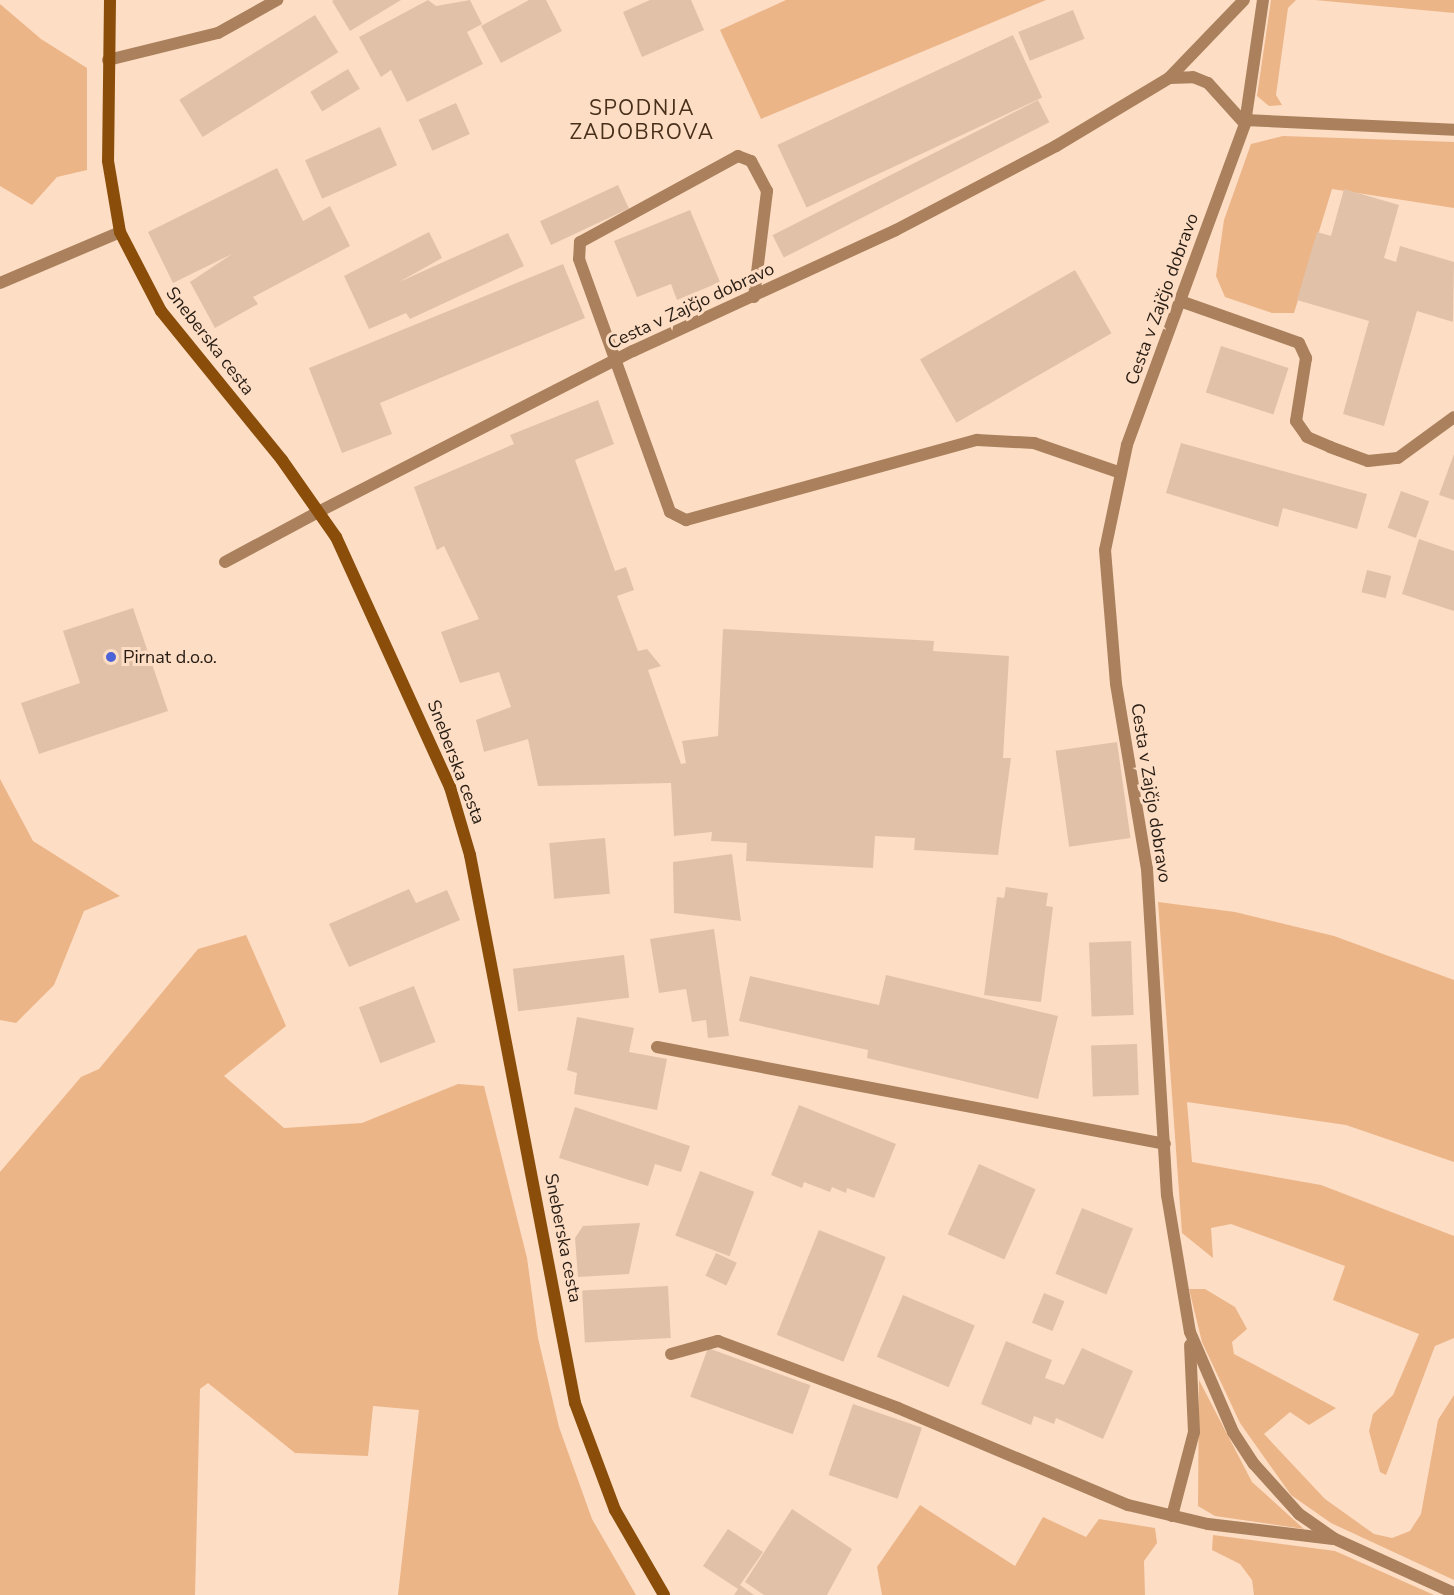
<!DOCTYPE html>
<meta charset="utf-8">
<style>
body{margin:0}
#map{position:relative;width:1454px;height:1595px;overflow:hidden;background:#fdddc4;font-family:"Nunito Sans",sans-serif}
div>[style]{position:absolute}
[style*='--x']{left:calc(var(--x)*1px);top:calc(var(--y)*1px);width:calc(var(--w)*1px);rotate:calc(var(--a)*1deg)}
.green>*{inset:0;background:#ecb588}
.building>*{inset:0;background:#e1c2a9;transform-origin:0 0}
.lane>*{height:12px;margin:-6px;padding:0 6px;transform-origin:6px;border-radius:6px;background:#aa805d}
.street>*{height:12px;margin:-6px;padding:0 6px;transform-origin:6px;border-radius:6px;background:#aa805d}
.secondary>*{height:12px;margin:-6px;padding:0 6px;transform-origin:6px;border-radius:6px;background:#8a4e0a}
.dots>*{width:16px;height:16px;translate:-50% -50%;box-sizing:border-box;border:3px solid #fdddc4;border-radius:50%}
span{translate:-50% -50%;white-space:nowrap;text-align:center;line-height:1.15;-webkit-text-stroke:6px #fdddc4;paint-order:stroke}
.street-label{font-size:18px;color:#281d14}
.poi-label{font-size:18px;color:#281d14}
.left{translate:0 -50%;text-align:left}
.quarter-label{font-size:21px;color:#48301b;letter-spacing:1.5px}
</style>
<div id="map">
<div class="green">
<div style="clip-path:polygon(786px 0,1046px 0,761px 119px,720px 30px)"></div>
<div style="clip-path:polygon(1271px 0,1296px 0,1288px 8px,1276px 95px,1282px 105px,1269px 106px,1257px 96px)"></div>
<div style="clip-path:polygon(1315px 0,1454px 0,1454px 13px)"></div>
<div style="clip-path:polygon(0 4px,41px 39px,87px 68px,87px 170px,57px 177px,32px 205px,0 186px)"></div>
<div style="clip-path:polygon(1283px 136px,1454px 142px,1454px 208px,1332px 189px,1294px 313px,1272px 313px,1225px 297px,1216px 276px,1224px 220px,1251px 144px)"></div>
<div style="clip-path:polygon(0 779px,33px 841px,120px 896px,84px 911px,54px 985px,16px 1023px,0 1020px)"></div>
<div style="clip-path:polygon(1158px 902px,1235px 912px,1334px 936px,1454px 980px,1454px 1162px,1346px 1125px,1187px 1102px,1192px 1162px,1321px 1185px,1454px 1236px,1454px 1338px,1435px 1346px,1386px 1475px,1380px 1472px,1369px 1431px,1373px 1414px,1393px 1395px,1419px 1334px,1333px 1300px,1345px 1266px,1231px 1224px,1211px 1228px,1213px 1258px,1182px 1233px)"></div>
<div style="clip-path:polygon(246px 935px,286px 1026px,224px 1076px,284px 1128px,362px 1123px,458px 1084px,484px 1086px,527px 1258px,538px 1338px,559px 1427px,592px 1519px,636px 1595px,398px 1595px,419px 1410px,373px 1406px,368px 1456px,295px 1453px,208px 1383px,200px 1389px,195px 1595px,0 1595px,0 1172px,81px 1077px,99px 1069px,198px 949px)"></div>
<div style="clip-path:polygon(1189px 1289px,1205px 1289px,1235px 1307px,1247px 1329px,1232px 1342px,1234px 1354px,1336px 1408px,1309px 1425px,1290px 1412px,1264px 1434px,1325px 1499px,1374px 1534px,1392px 1538px,1410px 1531px,1421px 1514px,1438px 1420px,1454px 1395px,1454px 1580px,1331px 1523px,1291px 1495px,1240px 1423px,1202px 1342px)"></div>
<div style="clip-path:polygon(1199px 1380px,1252px 1482px,1304px 1529px,1215px 1516px,1198px 1506px)"></div>
<div style="clip-path:polygon(920px 1505px,1015px 1566px,1043px 1517px,1086px 1537px,1099px 1519px,1155px 1528px,1157px 1543px,1144px 1561px,1145px 1595px,882px 1595px,877px 1567px)"></div>
<div style="clip-path:polygon(1213px 1535px,1335px 1551px,1434px 1595px,1254px 1595px,1252px 1580px,1240px 1564px,1212px 1550px)"></div>
</div>
<div class="building">
<div style="clip-path:polygon(401px 0,350px 31px,332px 1px,334px 0)"></div>
<div style="clip-path:polygon(428px 0,436px 6px,470px 0,482px 24px,467px 32px,483px 64px,407px 102px,391px 70px,381px 77px,359px 37px)"></div>
<div style="clip-path:polygon(529px 0,546px 0,562px 31px,501px 63px,481px 26px)"></div>
<div style="clip-path:polygon(650px 0,691px 0,704px 30px,642px 57px,623px 12px)"></div>
<div style="left:1073px;top:10px;width:31px;height:59px;rotate:68deg"></div>
<div style="left:315px;top:15px;width:44px;height:160px;rotate:58deg"></div>
<div style="left:1013px;top:35px;width:69px;height:260px;rotate:65deg"></div>
<div style="left:348px;top:69px;width:23px;height:44px;rotate:59deg"></div>
<div style="left:1038px;top:100px;width:25px;height:298px;rotate:63deg"></div>
<div style="left:456px;top:103px;width:34px;height:41px;rotate:66deg"></div>
<div style="left:380px;top:127px;width:42px;height:82px;rotate:66deg"></div>
<div style="clip-path:polygon(277px 168px,303px 221px,330px 206px,350px 246px,253px 297px,258px 304px,215px 328px,190px 282px,232px 254px,173px 283px,148px 232px)"></div>
<div style="left:618px;top:185px;width:26px;height:86px;rotate:65deg"></div>
<div style="clip-path:polygon(1344px 189px,1399px 205px,1384px 258px,1396px 262px,1400px 246px,1454px 262px,1453px 322px,1417px 311px,1384px 426px,1343px 414px,1369px 321px,1297px 300px,1317px 232px,1331px 236px)"></div>
<div style="clip-path:polygon(690px 210px,720px 282px,677px 300px,671px 284px,637px 297px,614px 241px)"></div>
<div style="clip-path:polygon(429px 232px,442px 258px,399px 282px,508px 233px,524px 266px,410px 319px,406px 313px,369px 329px,344px 276px)"></div>
<div style="clip-path:polygon(563px 264px,585px 318px,380px 403px,392px 434px,342px 453px,309px 368px)"></div>
<div style="left:1075px;top:270px;width:73px;height:179px;rotate:60deg"></div>
<div style="left:1221px;top:346px;width:71px;height:49px;rotate:18deg"></div>
<div style="clip-path:polygon(598px 400px,614px 444px,575px 460px,615px 571px,626px 567px,634px 590px,617px 596px,638px 651px,647px 649px,661px 666px,648px 670px,681px 764px,686px 763px,682px 741px,718px 736px,723px 629px,934px 641px,933px 651px,1009px 656px,1003px 758px,1011px 758px,998px 855px,914px 850px,915px 838px,875px 836px,873px 868px,746px 861px,747px 843px,711px 841px,712px 832px,674px 836px,671px 783px,538px 786px,528px 739px,484px 752px,476px 720px,511px 707px,499px 672px,460px 683px,441px 632px,479px 619px,444px 546px,437px 550px,414px 487px,514px 444px,510px 435px)"></div>
<div style="clip-path:polygon(1181px 443px,1367px 494px,1357px 529px,1283px 508px,1278px 527px,1166px 493px)"></div>
<div style="clip-path:polygon(1454px 454px,1454px 500px,1439px 495px)"></div>
<div style="left:1401px;top:491px;width:30px;height:39px;rotate:20deg"></div>
<div style="clip-path:polygon(1419px 539px,1454px 551px,1454px 611px,1402px 594px)"></div>
<div style="left:1367px;top:570px;width:25px;height:23px;rotate:14deg"></div>
<div style="clip-path:polygon(133px 608px,168px 711px,39px 754px,21px 703px,80px 683px,63px 631px)"></div>
<div style="left:1117px;top:742px;width:97px;height:62px;rotate:82deg"></div>
<div style="left:605px;top:838px;width:56px;height:56px;rotate:85deg"></div>
<div style="clip-path:polygon(732px 854px,741px 921px,674px 913px,673px 862px)"></div>
<div style="clip-path:polygon(1006px 887px,1048px 893px,1046px 906px,1053px 907px,1041px 1002px,984px 995px,997px 897px,1004px 898px)"></div>
<div style="clip-path:polygon(409px 889px,416px 903px,447px 890px,460px 920px,349px 967px,329px 924px)"></div>
<div style="clip-path:polygon(714px 929px,729px 1036px,708px 1038px,706px 1020px,692px 1022px,686px 989px,659px 993px,650px 939px)"></div>
<div style="left:1131px;top:941px;width:74px;height:42px;rotate:88deg"></div>
<div style="left:624px;top:955px;width:43px;height:112px;rotate:83deg"></div>
<div style="clip-path:polygon(886px 975px,1058px 1016px,1038px 1099px,867px 1058px,868px 1050px,739px 1021px,750px 976px,879px 1005px)"></div>
<div style="left:414px;top:986px;width:60px;height:59px;rotate:69deg"></div>
<div style="clip-path:polygon(577px 1017px,634px 1028px,629px 1052px,667px 1059px,657px 1110px,574px 1094px,577px 1073px,567px 1070px)"></div>
<div style="left:1137px;top:1044px;width:51px;height:46px;rotate:88deg"></div>
<div style="clip-path:polygon(799px 1105px,896px 1144px,874px 1198px,847px 1188px,846px 1193px,832px 1187px,830px 1192px,804px 1182px,802px 1188px,771px 1175px)"></div>
<div style="clip-path:polygon(575px 1107px,690px 1146px,681px 1172px,655px 1164px,648px 1186px,559px 1158px)"></div>
<div style="left:979px;top:1164px;width:62px;height:77px;rotate:24deg"></div>
<div style="left:700px;top:1171px;width:58px;height:69px;rotate:21deg"></div>
<div style="left:1082px;top:1208px;width:55px;height:71px;rotate:22deg"></div>
<div style="clip-path:polygon(640px 1223px,629px 1274px,578px 1277px,575px 1238px,583px 1226px)"></div>
<div style="left:819px;top:1230px;width:72px;height:113px;rotate:22deg"></div>
<div style="left:716px;top:1253px;width:23px;height:25px;rotate:25deg"></div>
<div style="left:668px;top:1286px;width:52px;height:86px;rotate:87deg"></div>
<div style="left:1044px;top:1293px;width:22px;height:32px;rotate:22deg"></div>
<div style="left:903px;top:1295px;width:78px;height:67px;rotate:23deg"></div>
<div style="clip-path:polygon(1006px 1341px,1052px 1360px,1045px 1378px,1064px 1385px,1082px 1348px,1133px 1371px,1103px 1439px,1056px 1418px,1054px 1424px,1034px 1416px,1031px 1425px,981px 1404px)"></div>
<div style="left:708px;top:1348px;width:109px;height:52px;rotate:20deg"></div>
<div style="left:853px;top:1404px;width:73px;height:75px;rotate:19deg"></div>
<div style="clip-path:polygon(792px 1509px,852px 1549px,827px 1595px,764px 1595px,745px 1582px)"></div>
<div style="clip-path:polygon(728px 1529px,763px 1552px,740px 1585px,754px 1595px,734px 1595px,738px 1589px,703px 1566px)"></div>
</div>
<div class="lane">
<div style="--x:1245;--y:120;--w:209;--a:2.7"></div>
<div style="--x:754;--y:297;--w:107;--a:-83"></div>
<div style="--x:767;--y:191;--w:34;--a:-118"></div>
<div style="--x:751;--y:161;--w:14;--a:-159"></div>
<div style="--x:738;--y:156;--w:180;--a:151.4"></div>
<div style="--x:580;--y:242;--w:17;--a:93"></div>
<div style="--x:579;--y:259;--w:269;--a:70.2"></div>
<div style="--x:670;--y:512;--w:18;--a:27"></div>
<div style="--x:686;--y:520;--w:302;--a:-15.4"></div>
<div style="--x:977;--y:440;--w:57;--a:3"></div>
<div style="--x:1034;--y:443;--w:92;--a:19"></div>
<div style="--x:1180;--y:301;--w:126;--a:19.4"></div>
<div style="--x:1299;--y:343;--w:17;--a:65"></div>
<div style="--x:1306;--y:358;--w:64;--a:99"></div>
<div style="--x:1296;--y:421;--w:19;--a:55"></div>
<div style="--x:1307;--y:437;--w:25;--a:23"></div>
<div style="--x:1330;--y:447;--w:40;--a:20.2"></div>
<div style="--x:1368;--y:461;--w:30;--a:-6"></div>
<div style="--x:1398;--y:458;--w:69;--a:-36.2"></div>
<div style="--x:225;--y:562;--w:108;--a:-28.2"></div>
<div style="--x:657;--y:1047;--w:517;--a:10.81"></div>
</div>
<div class="street">
<div style="--x:1263;--y:0;--w:125;--a:98.3"></div>
<div style="--x:1245;--y:124;--w:342;--a:110.2"></div>
<div style="--x:1127;--y:445;--w:107;--a:101.8"></div>
<div style="--x:1105;--y:550;--w:134;--a:85.3"></div>
<div style="--x:1116;--y:684;--w:188;--a:80.5"></div>
<div style="--x:1147;--y:869;--w:327;--a:86.5"></div>
<div style="--x:1167;--y:1195;--w:139;--a:80.5"></div>
<div style="--x:1190;--y:1332;--w:109;--a:66.7"></div>
<div style="--x:1233;--y:1432;--w:38;--a:57"></div>
<div style="--x:1254;--y:1464;--w:67;--a:48"></div>
<div style="--x:1299;--y:1514;--w:44;--a:34.8"></div>
<div style="--x:1335;--y:1539;--w:131;--a:24.4"></div>
<div style="--x:108;--y:60;--w:113;--a:-13.8"></div>
<div style="--x:218;--y:33;--w:68;--a:-29.2"></div>
<div style="--x:1169;--y:78;--w:24;--a:-2"></div>
<div style="--x:1193;--y:77;--w:16;--a:22"></div>
<div style="--x:1208;--y:83;--w:55;--a:47.9"></div>
<div style="--x:0;--y:283;--w:130;--a:-23"></div>
<div style="--x:320;--y:511;--w:352;--a:-27.1"></div>
<div style="--x:633;--y:351;--w:289;--a:-24.7"></div>
<div style="--x:896;--y:230;--w:181;--a:-27.7"></div>
<div style="--x:1056;--y:146;--w:132;--a:-31"></div>
<div style="--x:1169;--y:78;--w:108;--a:-46.1"></div>
<div style="--x:671;--y:1354;--w:49;--a:-15.5"></div>
<div style="--x:718;--y:1341;--w:192;--a:20.4"></div>
<div style="--x:898;--y:1408;--w:250;--a:22.9"></div>
<div style="--x:1128;--y:1505;--w:82;--a:13.4"></div>
<div style="--x:1208;--y:1524;--w:126;--a:6.8"></div>
<div style="--x:1172;--y:1516;--w:87;--a:-75.3"></div>
<div style="--x:1194;--y:1432;--w:87;--a:-92.6"></div>
</div>
<div class="secondary">
<div style="--x:110;--y:0;--w:161;--a:90.7"></div>
<div style="--x:108;--y:161;--w:72;--a:80.4"></div>
<div style="--x:120;--y:232;--w:89;--a:62.6"></div>
<div style="--x:161;--y:311;--w:192;--a:50.9"></div>
<div style="--x:282;--y:460;--w:94;--a:55"></div>
<div style="--x:336;--y:537;--w:275;--a:65.5"></div>
<div style="--x:450;--y:787;--w:71;--a:73.6"></div>
<div style="--x:470;--y:855;--w:558;--a:79.15"></div>
<div style="--x:575;--y:1403;--w:114;--a:69.5"></div>
<div style="--x:615;--y:1510;--w:98;--a:60"></div>
</div>
<div class="dots">
<div style="left:111px;top:657px;background:#4d63d8"></div>
</div>
<div class="street-label">
<span style="left:1162px;top:299px;rotate:-70deg">Cesta v Zajčjo dobravo</span>
<span style="left:691px;top:306px;rotate:-25deg">Cesta v Zajčjo dobravo</span>
<span style="left:210px;top:341px;rotate:52deg">Sneberska cesta</span>
<span style="left:456px;top:762px;rotate:69deg">Sneberska cesta</span>
<span style="left:1151px;top:793px;rotate:81deg">Cesta v Zajčjo dobravo</span>
<span style="left:563px;top:1238px;rotate:79deg">Sneberska cesta</span>
</div>
<div class="poi-label">
<span class="left" style="left:123px;top:657px">Pirnat d.o.o.</span>
</div>
<div class="quarter-label">
<span style="left:642px;top:120px">SPODNJA<br>ZADOBROVA</span>
</div>
</div>
